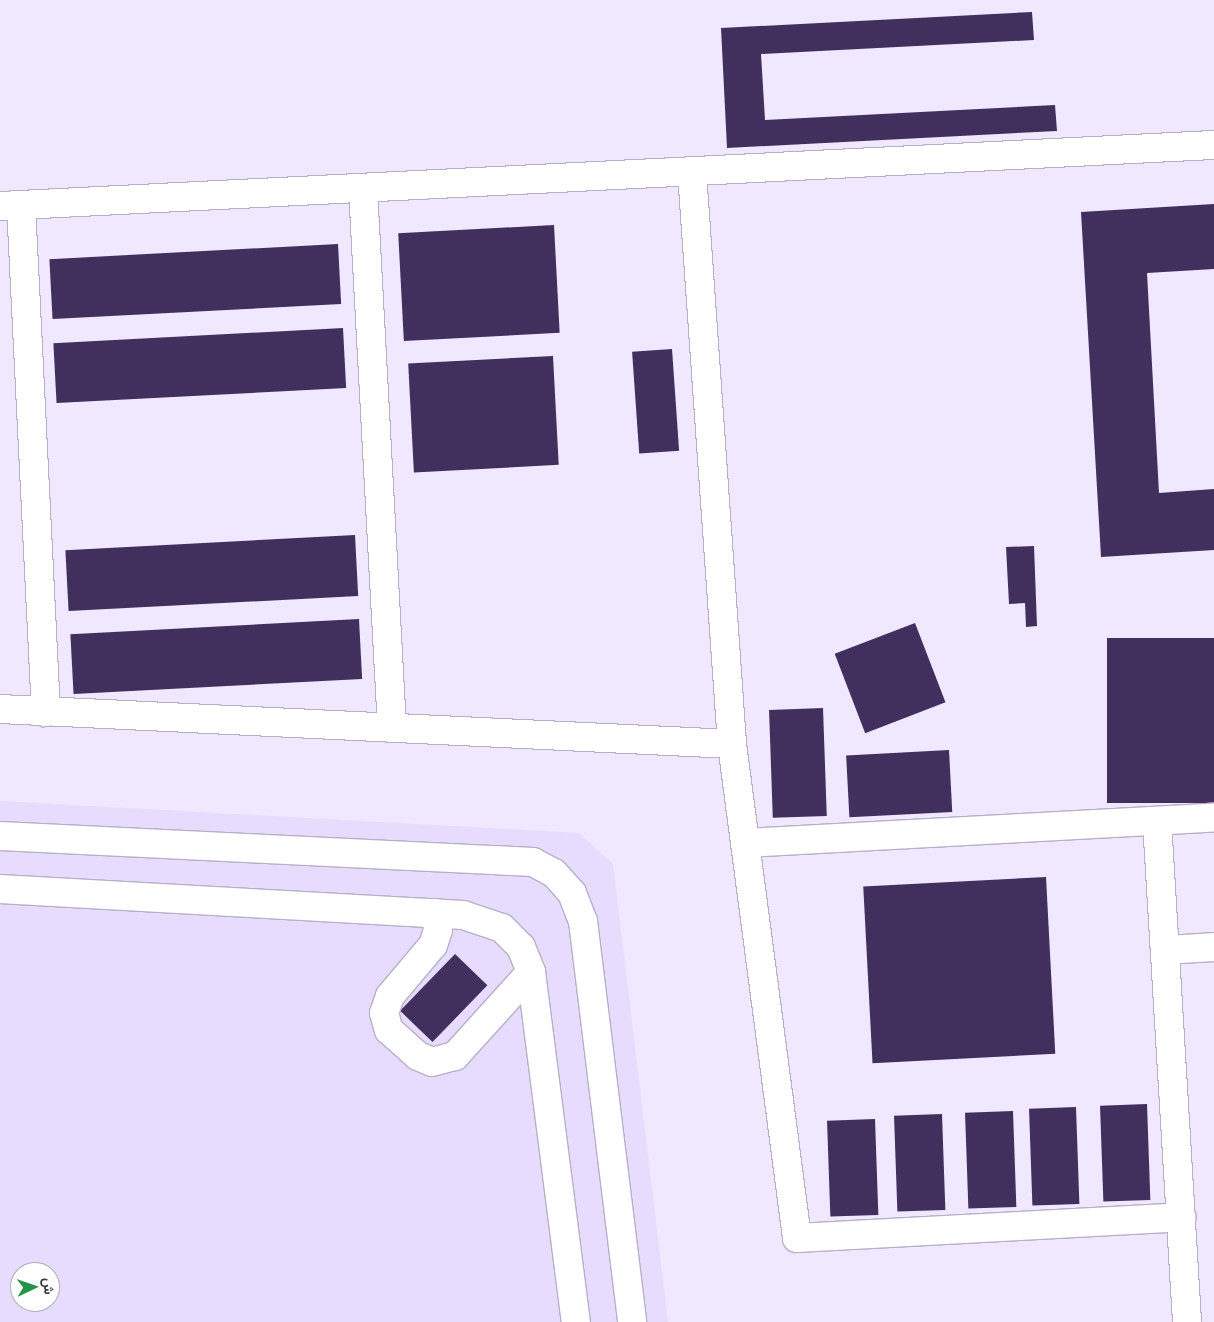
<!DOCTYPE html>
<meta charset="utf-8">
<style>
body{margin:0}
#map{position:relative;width:1214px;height:1322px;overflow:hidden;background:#efe8fe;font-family:"Archivo Narrow",Vazirmatn,sans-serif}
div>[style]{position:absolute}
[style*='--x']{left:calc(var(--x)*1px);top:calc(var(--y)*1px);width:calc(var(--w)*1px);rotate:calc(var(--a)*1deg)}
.built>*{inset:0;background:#e7dcfe}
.building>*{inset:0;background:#41305d;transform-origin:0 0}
.roads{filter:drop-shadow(1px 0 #b7afc9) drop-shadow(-1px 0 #b7afc9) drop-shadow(0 1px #b7afc9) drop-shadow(0 -1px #b7afc9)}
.minor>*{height:28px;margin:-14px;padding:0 14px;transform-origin:14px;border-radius:14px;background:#fff}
span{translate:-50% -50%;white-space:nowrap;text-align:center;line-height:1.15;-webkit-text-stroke:5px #fff;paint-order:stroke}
.north{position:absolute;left:10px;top:1262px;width:50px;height:50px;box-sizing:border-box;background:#fff;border:1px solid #afaeb2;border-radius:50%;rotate:87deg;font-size:14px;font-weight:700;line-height:20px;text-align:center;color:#38353f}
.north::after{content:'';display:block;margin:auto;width:18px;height:22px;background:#26924a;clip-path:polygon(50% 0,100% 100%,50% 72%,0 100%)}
</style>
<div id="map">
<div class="built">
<div style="clip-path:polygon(evenodd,0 801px,579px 833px,613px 864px,668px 1322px,0 1322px,0 801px,20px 1272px,50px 1272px,50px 1302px,20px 1302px,20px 1272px)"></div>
</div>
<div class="building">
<div style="clip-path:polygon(1032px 12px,1034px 40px,761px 54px,765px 120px,1055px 105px,1057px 131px,727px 148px,721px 28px)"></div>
<div style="clip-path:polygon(1214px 204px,1214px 269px,1147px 273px,1159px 493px,1214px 489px,1214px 550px,1101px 557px,1081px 212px)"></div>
<div style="left:554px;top:225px;width:108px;height:156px;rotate:87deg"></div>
<div style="left:338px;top:244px;width:60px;height:289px;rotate:87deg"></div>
<div style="left:343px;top:328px;width:60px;height:290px;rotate:87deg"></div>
<div style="left:672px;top:349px;width:102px;height:40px;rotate:86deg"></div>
<div style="left:553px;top:356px;width:109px;height:145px;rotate:87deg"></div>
<div style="left:355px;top:535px;width:61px;height:290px;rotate:87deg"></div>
<div style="clip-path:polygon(1034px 546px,1037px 626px,1026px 627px,1025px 603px,1009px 604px,1006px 547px)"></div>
<div style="left:359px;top:619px;width:60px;height:289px;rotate:87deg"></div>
<div style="left:915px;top:623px;width:85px;height:86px;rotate:69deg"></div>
<div style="left:1214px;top:638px;width:165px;height:107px;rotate:90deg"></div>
<div style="left:823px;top:708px;width:108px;height:54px;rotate:88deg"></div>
<div style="left:949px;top:750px;width:62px;height:103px;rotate:87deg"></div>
<div style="left:1046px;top:877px;width:177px;height:183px;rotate:87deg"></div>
<div style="left:455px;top:954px;width:45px;height:79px;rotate:44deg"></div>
<div style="left:1147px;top:1104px;width:96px;height:47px;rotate:88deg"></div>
<div style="left:1076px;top:1107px;width:97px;height:47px;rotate:88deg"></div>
<div style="left:1013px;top:1111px;width:96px;height:48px;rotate:88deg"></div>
<div style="left:942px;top:1114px;width:96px;height:48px;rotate:88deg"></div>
<div style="left:875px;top:1119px;width:96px;height:48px;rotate:88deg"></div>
</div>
<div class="roads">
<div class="minor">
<div style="--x:692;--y:173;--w:572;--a:85.99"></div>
<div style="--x:732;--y:744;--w:498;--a:82.5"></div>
<div style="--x:797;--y:1238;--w:385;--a:-3.1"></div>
<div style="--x:363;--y:189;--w:540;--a:86.92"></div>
<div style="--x:21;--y:205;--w:508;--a:87.18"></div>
<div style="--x:0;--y:206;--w:1216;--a:-2.88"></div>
<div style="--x:0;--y:709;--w:733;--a:2.74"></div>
<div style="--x:1157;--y:821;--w:502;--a:86.57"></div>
<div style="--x:0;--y:836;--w:534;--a:2.79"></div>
<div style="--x:533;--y:862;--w:24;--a:28"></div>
<div style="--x:554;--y:873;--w:27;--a:48"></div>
<div style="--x:572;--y:893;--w:30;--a:69"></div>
<div style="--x:583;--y:921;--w:404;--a:83"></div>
<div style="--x:745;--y:843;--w:470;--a:-3.1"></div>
<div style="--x:0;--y:889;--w:464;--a:3.2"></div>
<div style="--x:463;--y:915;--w:41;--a:18.4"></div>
<div style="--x:502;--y:928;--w:27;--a:45"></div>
<div style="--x:521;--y:947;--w:27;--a:68"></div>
<div style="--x:531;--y:972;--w:353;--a:82.7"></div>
<div style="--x:436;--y:913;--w:17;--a:83"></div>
<div style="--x:438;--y:930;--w:16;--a:108"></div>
<div style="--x:433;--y:945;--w:67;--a:130.1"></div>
<div style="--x:390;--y:996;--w:18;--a:109"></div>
<div style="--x:384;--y:1013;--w:18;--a:74"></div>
<div style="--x:389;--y:1030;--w:39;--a:42"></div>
<div style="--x:418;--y:1056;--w:15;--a:23"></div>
<div style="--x:432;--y:1062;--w:24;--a:-15"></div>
<div style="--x:455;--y:1056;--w:113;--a:-47.9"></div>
<div style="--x:1165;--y:950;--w:49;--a:-3.5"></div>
</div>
</div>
<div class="north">ش</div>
</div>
